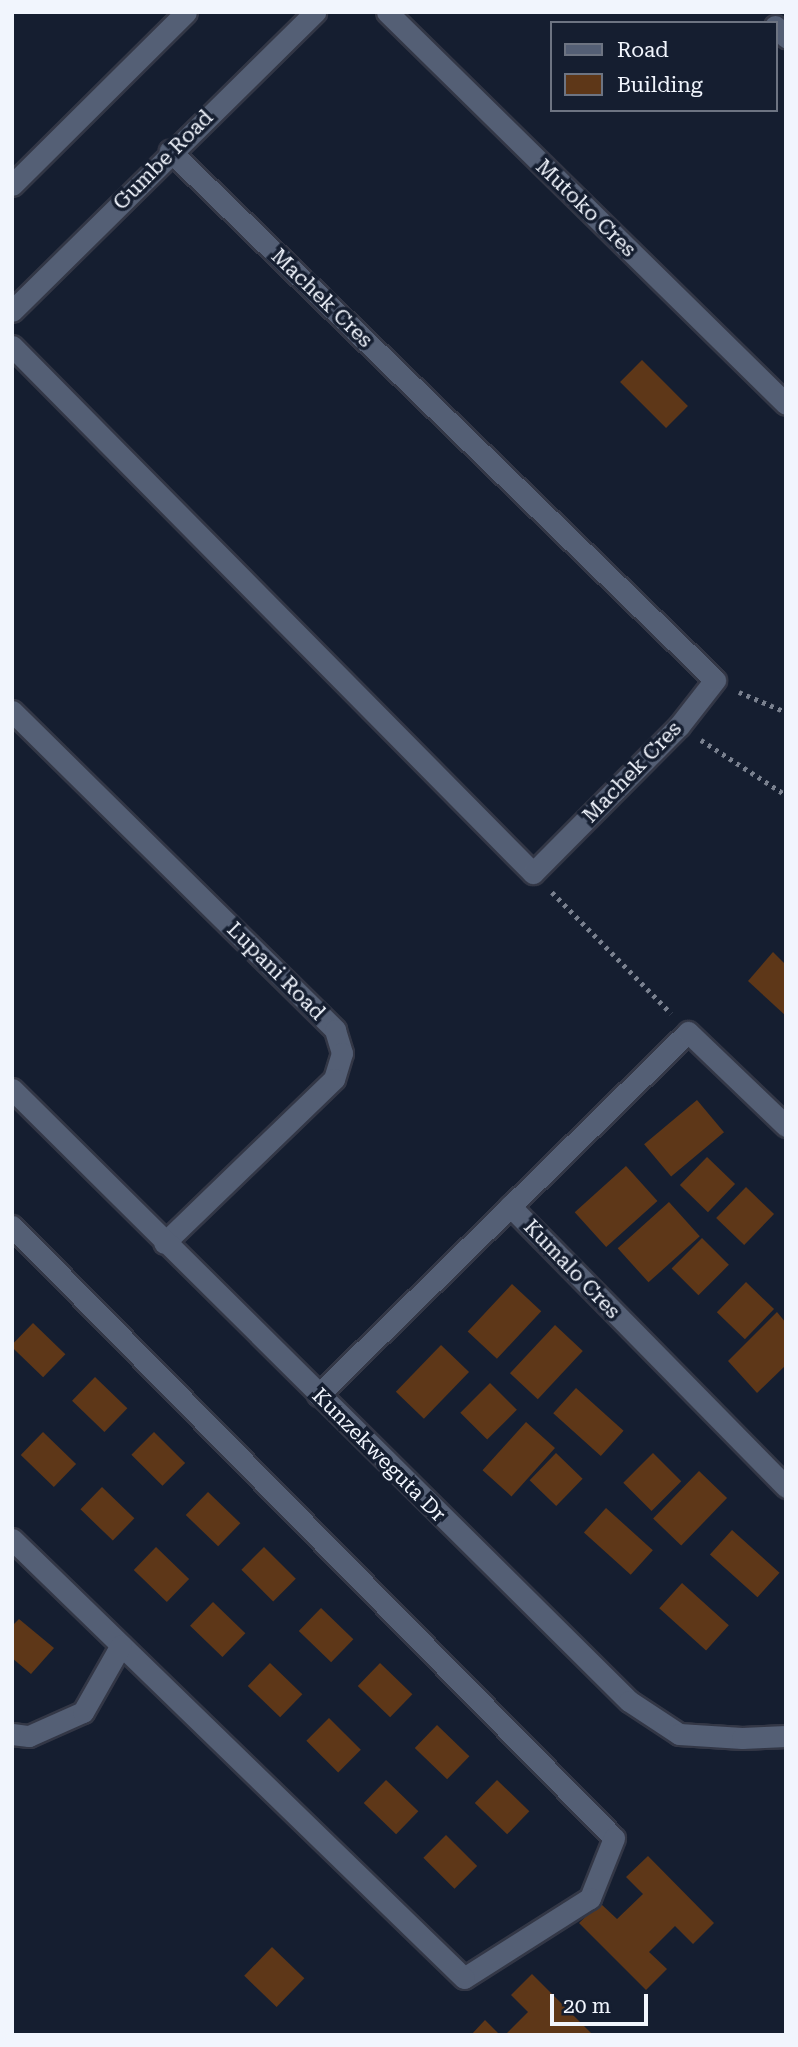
<!DOCTYPE html>
<style>
body{margin:0}
#map{position:relative;width:798px;height:2047px;overflow:hidden;background:#151e30;font-family:"Roboto Serif",serif}
div>[style]{position:absolute}
[style*='--x']{left:calc(var(--x)*1px);top:calc(var(--y)*1px);width:calc(var(--w)*1px);rotate:calc(var(--a)*1deg)}
.building>*{inset:0;background:#5e3718;transform-origin:0 0}
.path>*{height:4.5px;margin-top:-2.25px;transform-origin:0;background:repeating-linear-gradient(90deg,#7a818f 0 3.5px,transparent 0 8.5px)}
.roads{filter:drop-shadow(2px 0 #333746) drop-shadow(-2px 0 #333746) drop-shadow(0 2px #333746) drop-shadow(0 -2px #333746)}
.minor>*{height:21px;margin:-10.5px;padding:0 10.5px;transform-origin:10.5px;border-radius:10.5px;background:#545f75}
span{translate:-50% -50%;white-space:nowrap;text-align:center;line-height:1.15;-webkit-text-stroke:7px #151e30;paint-order:stroke}
.street-label{font-size:21px;color:#f1f5fd}
.frame{position:absolute;inset:0;border:14px solid #f1f5fd;pointer-events:none}
.legend{position:absolute;left:550px;top:21px;width:228px;height:91px;box-sizing:border-box;background:#151e30;border:2px solid #6d7482;margin:0;padding:9px 12px;list-style:none;font-size:21px;color:#f1f5fd}
.legend li{display:flex;align-items:center;gap:14px;height:35px}
.legend b{width:35px;border:2px solid #6d7482}
.scale{position:absolute;left:550px;top:1994px;width:98px;height:32px;box-sizing:border-box;border:4px solid #f1f5fd;border-top:0;padding-left:9px;font-size:21px;line-height:24px;white-space:nowrap;color:#f1f5fd;-webkit-text-stroke:5px #151e30;paint-order:stroke}
</style>
<div id="map">
<div class="building">
<div style="left:642px;top:360px;width:65px;height:31px;rotate:45deg"></div>
<div style="clip-path:polygon(773px 952px,786px 965px,786px 1016px,748px 981px)"></div>
<div style="left:697px;top:1100px;width:42px;height:69px;rotate:50deg"></div>
<div style="left:707px;top:1157px;width:39px;height:39px;rotate:44deg"></div>
<div style="left:626px;top:1166px;width:47px;height:69px;rotate:48deg"></div>
<div style="left:746px;top:1187px;width:39px;height:43px;rotate:44deg"></div>
<div style="left:669px;top:1202px;width:46px;height:69px;rotate:48deg"></div>
<div style="left:702px;top:1238px;width:38px;height:43px;rotate:45deg"></div>
<div style="left:746px;top:1282px;width:39px;height:42px;rotate:44deg"></div>
<div style="left:512px;top:1284px;width:40px;height:65px;rotate:43deg"></div>
<div style="clip-path:polygon(777px 1312px,786px 1323px,786px 1365px,757px 1393px,728px 1361px)"></div>
<div style="left:33px;top:1323px;width:45px;height:32px;rotate:44deg"></div>
<div style="left:555px;top:1325px;width:38px;height:66px;rotate:43deg"></div>
<div style="left:441px;top:1345px;width:39px;height:65px;rotate:44deg"></div>
<div style="left:95px;top:1377px;width:45px;height:33px;rotate:44deg"></div>
<div style="left:490px;top:1383px;width:38px;height:42px;rotate:45deg"></div>
<div style="left:576px;top:1388px;width:64px;height:34px;rotate:42deg"></div>
<div style="left:526px;top:1422px;width:39px;height:65px;rotate:42deg"></div>
<div style="left:43px;top:1432px;width:46px;height:32px;rotate:44deg"></div>
<div style="left:154px;top:1432px;width:44px;height:32px;rotate:45deg"></div>
<div style="left:556px;top:1453px;width:37px;height:38px;rotate:44deg"></div>
<div style="left:653px;top:1453px;width:40px;height:42px;rotate:45deg"></div>
<div style="left:699px;top:1471px;width:39px;height:66px;rotate:44deg"></div>
<div style="left:102px;top:1487px;width:45px;height:31px;rotate:44deg"></div>
<div style="left:208px;top:1492px;width:45px;height:32px;rotate:44deg"></div>
<div style="left:606px;top:1508px;width:63px;height:33px;rotate:42deg"></div>
<div style="left:732px;top:1530px;width:64px;height:33px;rotate:42deg"></div>
<div style="left:156px;top:1547px;width:46px;height:32px;rotate:44deg"></div>
<div style="left:264px;top:1547px;width:45px;height:32px;rotate:45deg"></div>
<div style="left:682px;top:1583px;width:63px;height:34px;rotate:42deg"></div>
<div style="left:213px;top:1602px;width:45px;height:33px;rotate:44deg"></div>
<div style="left:321px;top:1608px;width:45px;height:32px;rotate:44deg"></div>
<div style="clip-path:polygon(19px 1619px,54px 1648px,31px 1674px,12px 1658px,12px 1626px)"></div>
<div style="left:270px;top:1663px;width:45px;height:32px;rotate:44deg"></div>
<div style="left:380px;top:1663px;width:45px;height:32px;rotate:44deg"></div>
<div style="left:329px;top:1718px;width:45px;height:32px;rotate:45deg"></div>
<div style="left:437px;top:1725px;width:45px;height:32px;rotate:44deg"></div>
<div style="left:386px;top:1780px;width:45px;height:32px;rotate:44deg"></div>
<div style="left:497px;top:1780px;width:45px;height:32px;rotate:44deg"></div>
<div style="left:446px;top:1835px;width:44px;height:32px;rotate:45deg"></div>
<div style="clip-path:polygon(648px 1856px,714px 1923px,693px 1944px,675px 1926px,649px 1952px,667px 1969px,646px 1990px,579px 1923px,600px 1903px,617px 1919px,643px 1894px,626px 1877px)"></div>
<div style="left:272px;top:1947px;width:45px;height:40px;rotate:44deg"></div>
<div style="clip-path:polygon(532px 1974px,593px 2035px,505px 2035px,528px 2012px,511px 1995px)"></div>
<div style="clip-path:polygon(485px 2020px,500px 2035px,471px 2035px)"></div>
</div>
<div class="path">
<div style="--x:739;--y:692;--w:51;--a:23.1"></div>
<div style="--x:701;--y:740;--w:101;--a:32.9"></div>
<div style="--x:552;--y:892;--w:170;--a:45.5"></div>
</div>
<div class="roads">
<div class="minor">
<div style="--x:387;--y:12;--w:559;--a:44.49"></div>
<div style="--x:775;--y:26;--w:16;--a:45"></div>
<div style="--x:12;--y:185;--w:245;--a:-44.8"></div>
<div style="--x:12;--y:311;--w:426;--a:-44.6"></div>
<div style="--x:12;--y:346;--w:741;--a:45.33"></div>
<div style="--x:533;--y:873;--w:207;--a:-45.2"></div>
<div style="--x:679;--y:726;--w:58;--a:-52"></div>
<div style="--x:715;--y:680;--w:760;--a:-135.85"></div>
<div style="--x:12;--y:711;--w:454;--a:44.6"></div>
<div style="--x:335;--y:1030;--w:24;--a:73"></div>
<div style="--x:342;--y:1053;--w:27;--a:107"></div>
<div style="--x:334;--y:1079;--w:236;--a:136"></div>
<div style="--x:12;--y:1089;--w:869;--a:44.77"></div>
<div style="--x:629;--y:1701;--w:60;--a:33.4"></div>
<div style="--x:679;--y:1734;--w:63;--a:3.6"></div>
<div style="--x:742;--y:1738;--w:44;--a:-2.6"></div>
<div style="--x:510;--y:1206;--w:394;--a:45.5"></div>
<div style="--x:12;--y:1226;--w:858;--a:45.47"></div>
<div style="--x:614;--y:1838;--w:65;--a:111.8"></div>
<div style="--x:590;--y:1898;--w:149;--a:147.6"></div>
<div style="--x:464;--y:1978;--w:630;--a:-135.84"></div>
<div style="--x:318;--y:1395;--w:518;--a:-44.45"></div>
<div style="--x:688;--y:1032;--w:136;--a:43.8"></div>
<div style="--x:12;--y:1734;--w:17;--a:7"></div>
<div style="--x:29;--y:1736;--w:59;--a:-24"></div>
<div style="--x:83;--y:1712;--w:77;--a:-60.4"></div>
</div>
</div>
<div class="street-label">
<span style="left:163px;top:160px;rotate:-45deg">Gumbe Road</span>
<span style="left:586px;top:208px;rotate:44deg">Mutoko Cres</span>
<span style="left:322px;top:298px;rotate:44deg">Machek Cres</span>
<span style="left:632px;top:772px;rotate:-46deg">Machek Cres</span>
<span style="left:276px;top:971px;rotate:45deg">Lupani Road</span>
<span style="left:572px;top:1269px;rotate:46deg">Kumalo Cres</span>
<span style="left:379px;top:1455px;rotate:45deg">Kunzekweguta Dr</span>
</div>
<div class="frame"></div>
<ul class="legend">
<li><b style="height:9px;background:#545f75"></b>Road</li>
<li><b style="height:19px;background:#5e3718"></b>Building</li>
</ul>
<div class="scale">20 m</div>
</div>
